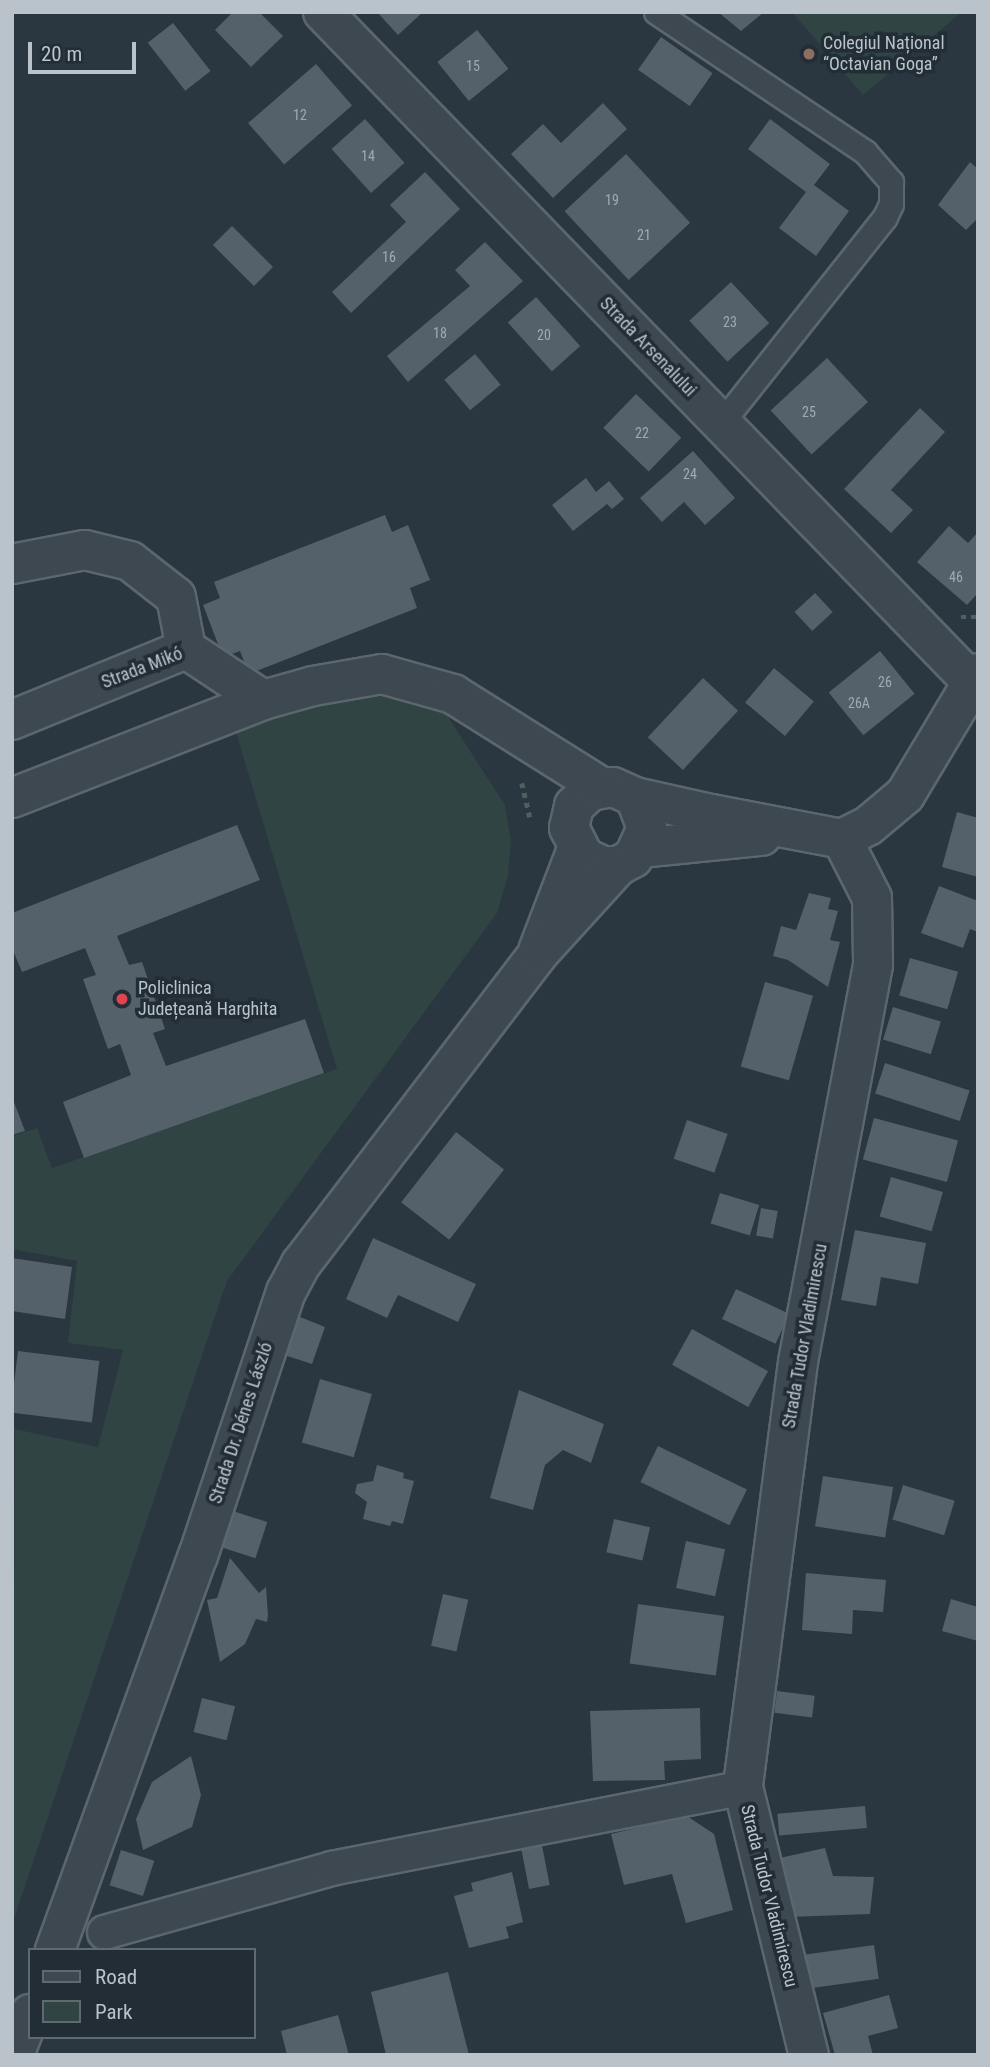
<!DOCTYPE html>
<meta charset="utf-8">
<style>
body{margin:0}
#map{position:relative;width:990px;height:2067px;overflow:hidden;background:#2a3640;font-family:"Roboto Condensed",sans-serif}
div>[style]{position:absolute}
[style*='--x']{left:calc(var(--x)*1px);top:calc(var(--y)*1px);width:calc(var(--w)*1px);rotate:calc(var(--a)*1deg)}
.green>*{inset:0;background:#2f4443}
.building>*{inset:0;background:#54616a;transform-origin:0 0}
.path>*{height:4.5px;margin-top:-2.25px;transform-origin:0;background:repeating-linear-gradient(90deg,#4e6161 0 5px,transparent 0 10px)}
.roads{filter:drop-shadow(2px 0 #5c666d) drop-shadow(-2px 0 #5c666d) drop-shadow(0 2px #5c666d) drop-shadow(0 -2px #5c666d)}
.service>*{height:23px;margin:-11.5px;padding:0 11.5px;transform-origin:11.5px;border-radius:11.5px;background:#3e4850}
.pedestrian>*{height:33px;margin:-16.5px;padding:0 16.5px;transform-origin:16.5px;border-radius:16.5px;background:#3e4850}
.minor>*{height:38px;margin:-19px;padding:0 19px;transform-origin:19px;border-radius:19px;background:#3e4850}
.tertiary>*{height:38px;margin:-19px;padding:0 19px;transform-origin:19px;border-radius:19px;background:#3e4850}
.dots>*{width:19px;height:19px;translate:-50% -50%;box-sizing:border-box;border:4px solid #222d35;border-radius:50%}
span{translate:-50% -50%;white-space:nowrap;text-align:center;line-height:1.15;-webkit-text-stroke:7px #222d35;paint-order:stroke}
.number-label{font-size:14px;color:#a1aab2}
.number-label span{-webkit-text-stroke-width:0}
.poi-label{font-size:18px;color:#bbc3ca}
.left{translate:0 -50%;text-align:left}
.street-label{font-size:18px;color:#bbc3ca}
.frame{position:absolute;inset:0;border:14px solid #bbc3ca;pointer-events:none}
.legend{position:absolute;left:28px;top:1948px;width:228px;height:91px;box-sizing:border-box;background:#222d35;border:2px solid #5f6971;margin:0;padding:9px 12px;list-style:none;font-size:21px;color:#bbc3ca}
.legend li{display:flex;align-items:center;gap:14px;height:35px}
.legend b{width:35px;border:2px solid #5f6971}
.scale{position:absolute;left:28px;top:42px;width:108px;height:32px;box-sizing:border-box;border:4px solid #bbc3ca;border-top:0;padding-left:9px;font-size:21px;line-height:24px;white-space:nowrap;color:#bbc3ca;-webkit-text-stroke:5px #222d35;paint-order:stroke}
</style>
<div id="map">
<div class="green">
<div style="clip-path:polygon(792px 12px,962px 12px,863px 95px)"></div>
<div style="clip-path:polygon(353px 693px,409px 694px,445px 712px,505px 805px,511px 842px,508px 876px,497px 913px,227px 1281px,12px 1925px,15px 1429px,98px 1447px,123px 1350px,68px 1343px,77px 1261px,12px 1249px,12px 1136px,37px 1128px,52px 1168px,337px 1069px,235px 729px,301px 700px)"></div>
</div>
<div class="building">
<div style="clip-path:polygon(233px 12px,259px 12px,283px 36px,251px 67px,215px 30px)"></div>
<div style="clip-path:polygon(377px 12px,423px 12px,398px 35px)"></div>
<div style="clip-path:polygon(718px 12px,764px 12px,741px 31px)"></div>
<div style="left:173px;top:23px;width:61px;height:32px;rotate:52deg"></div>
<div style="left:477px;top:30px;width:50px;height:51px;rotate:51deg"></div>
<div style="left:661px;top:37px;width:63px;height:40px;rotate:35deg"></div>
<div style="left:316px;top:64px;width:55px;height:90px;rotate:49deg"></div>
<div style="clip-path:polygon(603px 103px,627px 129px,553px 198px,511px 154px,543px 124px,561px 143px)"></div>
<div style="left:365px;top:119px;width:59px;height:45px;rotate:48deg"></div>
<div style="clip-path:polygon(770px 119px,830px 164px,814px 185px,849px 211px,816px 256px,779px 228px,806px 192px,748px 149px)"></div>
<div style="left:626px;top:154px;width:94px;height:84px;rotate:47deg"></div>
<div style="clip-path:polygon(970px 162px,978px 169px,978px 218px,966px 230px,938px 205px)"></div>
<div style="clip-path:polygon(425px 172px,460px 209px,351px 313px,332px 292px,406px 222px,390px 205px)"></div>
<div style="left:232px;top:226px;width:58px;height:27px;rotate:45deg"></div>
<div style="clip-path:polygon(485px 242px,523px 281px,408px 382px,387px 356px,470px 286px,455px 270px)"></div>
<div style="left:731px;top:282px;width:56px;height:57px;rotate:47deg"></div>
<div style="left:536px;top:297px;width:66px;height:38px;rotate:48deg"></div>
<div style="left:475px;top:354px;width:40px;height:40px;rotate:50deg"></div>
<div style="left:827px;top:358px;width:60px;height:77px;rotate:47deg"></div>
<div style="left:636px;top:394px;width:63px;height:47px;rotate:44deg"></div>
<div style="clip-path:polygon(920px 408px,945px 432px,891px 490px,913px 510px,891px 533px,844px 489px)"></div>
<div style="clip-path:polygon(693px 451px,735px 498px,705px 525px,684px 502px,662px 522px,640px 498px)"></div>
<div style="clip-path:polygon(586px 478px,596px 492px,609px 481px,624px 499px,612px 509px,607px 504px,573px 531px,552px 505px)"></div>
<div style="clip-path:polygon(385px 515px,392px 532px,408px 525px,430px 580px,410px 588px,417px 608px,249px 674px,240px 651px,223px 657px,203px 605px,220px 598px,214px 582px)"></div>
<div style="clip-path:polygon(949px 526px,968px 543px,978px 532px,978px 593px,967px 605px,917px 562px)"></div>
<div style="left:815px;top:593px;width:26px;height:28px;rotate:47deg"></div>
<div style="left:880px;top:651px;width:55px;height:66px;rotate:51deg"></div>
<div style="left:774px;top:668px;width:52px;height:45px;rotate:40deg"></div>
<div style="left:703px;top:678px;width:48px;height:81px;rotate:43deg"></div>
<div style="clip-path:polygon(957px 812px,978px 818px,978px 877px,942px 867px)"></div>
<div style="clip-path:polygon(237px 825px,260px 880px,117px 936px,129px 965px,142px 962px,165px 1029px,153px 1033px,166px 1066px,305px 1019px,324px 1073px,84px 1158px,63px 1102px,131px 1075px,120px 1044px,108px 1049px,83px 979px,96px 975px,85px 948px,22px 972px,12px 948px,12px 913px)"></div>
<div style="clip-path:polygon(939px 886px,978px 901px,978px 932px,970px 929px,963px 948px,921px 933px)"></div>
<div style="clip-path:polygon(809px 893px,831px 898px,828px 909px,838px 911px,830px 940px,840px 942px,828px 987px,788px 960px,773px 956px,781px 926px,796px 930px)"></div>
<div style="left:910px;top:958px;width:50px;height:39px;rotate:16deg"></div>
<div style="left:765px;top:982px;width:50px;height:88px;rotate:16deg"></div>
<div style="left:893px;top:1007px;width:50px;height:34px;rotate:17deg"></div>
<div style="left:885px;top:1063px;width:89px;height:32px;rotate:18deg"></div>
<div style="clip-path:polygon(12px 1097px,25px 1131px,12px 1135px)"></div>
<div style="left:874px;top:1118px;width:87px;height:43px;rotate:15deg"></div>
<div style="left:687px;top:1120px;width:43px;height:41px;rotate:19deg"></div>
<div style="left:456px;top:1132px;width:61px;height:89px;rotate:38deg"></div>
<div style="left:891px;top:1177px;width:54px;height:41px;rotate:16deg"></div>
<div style="left:720px;top:1193px;width:41px;height:32px;rotate:17deg"></div>
<div style="left:761px;top:1208px;width:17px;height:28px;rotate:10deg"></div>
<div style="clip-path:polygon(855px 1230px,926px 1243px,918px 1284px,881px 1277px,876px 1306px,841px 1300px)"></div>
<div style="clip-path:polygon(373px 1238px,476px 1284px,458px 1322px,398px 1295px,387px 1318px,346px 1299px)"></div>
<div style="clip-path:polygon(12px 1258px,72px 1267px,65px 1319px,12px 1311px)"></div>
<div style="left:736px;top:1289px;width:59px;height:33px;rotate:25deg"></div>
<div style="clip-path:polygon(300px 1317px,325px 1327px,312px 1364px,281px 1354px)"></div>
<div style="left:692px;top:1329px;width:87px;height:41px;rotate:29deg"></div>
<div style="left:18px;top:1351px;width:82px;height:62px;rotate:7deg"></div>
<div style="left:320px;top:1379px;width:54px;height:66px;rotate:16deg"></div>
<div style="clip-path:polygon(519px 1390px,604px 1424px,591px 1463px,563px 1450px,545px 1465px,533px 1510px,490px 1498px)"></div>
<div style="left:658px;top:1446px;width:99px;height:40px;rotate:26deg"></div>
<div style="clip-path:polygon(377px 1465px,404px 1473px,403px 1478px,414px 1481px,403px 1524px,392px 1521px,390px 1526px,363px 1519px,367px 1502px,355px 1493px,357px 1484px,373px 1481px)"></div>
<div style="left:823px;top:1476px;width:71px;height:51px;rotate:9deg"></div>
<div style="left:903px;top:1485px;width:54px;height:36px;rotate:17deg"></div>
<div style="left:233px;top:1511px;width:36px;height:38px;rotate:18deg"></div>
<div style="left:614px;top:1519px;width:37px;height:34px;rotate:13deg"></div>
<div style="left:686px;top:1541px;width:40px;height:48px;rotate:12deg"></div>
<div style="clip-path:polygon(230px 1558px,259px 1593px,266px 1587px,268px 1615px,267px 1622px,256px 1619px,245px 1644px,220px 1662px,207px 1600px,217px 1598px)"></div>
<div style="clip-path:polygon(806px 1573px,886px 1580px,883px 1612px,853px 1610px,852px 1634px,802px 1630px)"></div>
<div style="left:443px;top:1594px;width:26px;height:53px;rotate:13deg"></div>
<div style="clip-path:polygon(951px 1599px,978px 1607px,978px 1641px,942px 1631px)"></div>
<div style="left:638px;top:1604px;width:87px;height:60px;rotate:8deg"></div>
<div style="left:777px;top:1691px;width:38px;height:22px;rotate:7deg"></div>
<div style="left:202px;top:1698px;width:34px;height:35px;rotate:14deg"></div>
<div style="clip-path:polygon(700px 1708px,701px 1759px,664px 1761px,665px 1780px,593px 1781px,590px 1711px)"></div>
<div style="clip-path:polygon(191px 1756px,201px 1795px,192px 1827px,143px 1850px,136px 1819px,152px 1782px)"></div>
<div style="left:865px;top:1806px;width:22px;height:88px;rotate:85deg"></div>
<div style="clip-path:polygon(687px 1816px,714px 1834px,733px 1910px,686px 1923px,672px 1874px,624px 1885px,611px 1834px)"></div>
<div style="left:539px;top:1830px;width:56px;height:21px;rotate:79deg"></div>
<div style="clip-path:polygon(825px 1848px,833px 1876px,874px 1877px,870px 1914px,788px 1917px,775px 1859px)"></div>
<div style="left:121px;top:1850px;width:35px;height:37px;rotate:18deg"></div>
<div style="clip-path:polygon(512px 1872px,523px 1922px,506px 1927px,509px 1938px,469px 1948px,454px 1896px,473px 1891px,471px 1883px)"></div>
<div style="left:874px;top:1945px;width:34px;height:69px;rotate:82deg"></div>
<div style="clip-path:polygon(448px 1972px,469px 2055px,386px 2055px,371px 1992px)"></div>
<div style="clip-path:polygon(889px 1995px,898px 2028px,868px 2036px,873px 2055px,835px 2055px,823px 2013px)"></div>
<div style="clip-path:polygon(338px 2015px,349px 2055px,287px 2055px,281px 2031px)"></div>
</div>
<div class="path">
<div style="--x:961;--y:617;--w:17;--a:0"></div>
<div style="--x:522;--y:783;--w:39;--a:77"></div>
</div>
<div class="roads">
<div class="service">
<div style="--x:656;--y:12;--w:252;--a:33.8"></div>
<div style="--x:865;--y:152;--w:40;--a:49"></div>
<div style="--x:891;--y:182;--w:22;--a:90"></div>
<div style="--x:891;--y:204;--w:14;--a:115"></div>
<div style="--x:885;--y:217;--w:262;--a:128.5"></div>
</div>
<div class="pedestrian">
<div style="--x:104;--y:1932;--w:236;--a:-15.7"></div>
<div style="--x:331;--y:1868;--w:420;--a:-11.1"></div>
</div>
<div class="minor">
<div style="--x:323;--y:12;--w:933;--a:45.91"></div>
<div style="--x:12;--y:564;--w:74;--a:-10.9"></div>
<div style="--x:85;--y:550;--w:46;--a:13.7"></div>
<div style="--x:130;--y:561;--w:58;--a:38"></div>
<div style="--x:176;--y:597;--w:53;--a:79.1"></div>
<div style="--x:186;--y:649;--w:92;--a:33.5"></div>
<div style="--x:12;--y:720;--w:188;--a:-22.2"></div>
<div style="--x:635;--y:797;--w:33;--a:69"></div>
<div style="--x:647;--y:828;--w:33;--a:115"></div>
<div style="--x:633;--y:858;--w:17;--a:152"></div>
<div style="--x:618;--y:866;--w:15;--a:180"></div>
<div style="--x:603;--y:866;--w:21;--a:-155"></div>
<div style="--x:584;--y:857;--w:33;--a:-117"></div>
<div style="--x:569;--y:828;--w:23;--a:-77"></div>
<div style="--x:574;--y:806;--w:22;--a:-43"></div>
<div style="--x:590;--y:791;--w:23;--a:-10"></div>
<div style="--x:613;--y:787;--w:24;--a:24"></div>
<div style="--x:635;--y:797;--w:78;--a:12.6"></div>
<div style="--x:711;--y:814;--w:133;--a:10.8"></div>
<div style="--x:842;--y:839;--w:66;--a:63"></div>
<div style="--x:872;--y:898;--w:67;--a:89.1"></div>
<div style="--x:873;--y:965;--w:404;--a:100.7"></div>
<div style="--x:798;--y:1362;--w:429;--a:97.4"></div>
<div style="--x:743;--y:1787;--w:276;--a:76.2"></div>
<div style="--x:12;--y:798;--w:269;--a:-21.3"></div>
<div style="--x:263;--y:700;--w:52;--a:-15.6"></div>
<div style="--x:313;--y:686;--w:70;--a:-9.9"></div>
<div style="--x:382;--y:674;--w:74;--a:15.7"></div>
<div style="--x:453;--y:694;--w:175;--a:32.1"></div>
<div style="--x:640;--y:848;--w:122;--a:-5.7"></div>
<div style="--x:539;--y:948;--w:106;--a:-69"></div>
<div style="--x:55;--y:1950;--w:419;--a:-70.1"></div>
<div style="--x:198;--y:1556;--w:278;--a:-71.6"></div>
<div style="--x:286;--y:1292;--w:32;--a:-62"></div>
<div style="--x:301;--y:1264;--w:389;--a:-52.6"></div>
<div style="--x:537;--y:955;--w:120;--a:-47.7"></div>
<div style="--x:14;--y:2055;--w:44;--a:-68.7"></div>
</div>
<div class="tertiary">
<div style="--x:842;--y:839;--w:29;--a:-27"></div>
<div style="--x:868;--y:826;--w:48;--a:-40"></div>
<div style="--x:905;--y:795;--w:142;--a:-59.1"></div>
</div>
</div>
<div class="dots">
<div style="left:809px;top:54px;background:#8d6e63"></div>
<div style="left:122px;top:999px;background:#e0444e"></div>
</div>
<div class="number-label">
<span style="left:473px;top:66px">15</span>
<span style="left:300px;top:115px">12</span>
<span style="left:368px;top:156px">14</span>
<span style="left:612px;top:200px">19</span>
<span style="left:644px;top:235px">21</span>
<span style="left:389px;top:257px">16</span>
<span style="left:730px;top:322px">23</span>
<span style="left:440px;top:333px">18</span>
<span style="left:544px;top:335px">20</span>
<span style="left:809px;top:412px">25</span>
<span style="left:642px;top:433px">22</span>
<span style="left:690px;top:474px">24</span>
<span style="left:956px;top:577px">46</span>
<span style="left:885px;top:682px">26</span>
<span style="left:859px;top:703px">26A</span>
</div>
<div class="poi-label">
<span class="left" style="left:823px;top:54px">Colegiul Național<br>“Octavian Goga”</span>
<span class="left" style="left:138px;top:999px">Policlinica<br>Județeană Harghita</span>
</div>
<div class="street-label">
<span style="left:648px;top:347px;rotate:46deg">Strada Arsenalului</span>
<span style="left:142px;top:668px;rotate:-21deg">Strada Mikó</span>
<span style="left:805px;top:1336px;rotate:-80deg">Strada Tudor Vladimirescu</span>
<span style="left:241px;top:1423px;rotate:-72deg">Strada Dr. Dénes László</span>
<span style="left:769px;top:1896px;rotate:76deg">Strada Tudor Vladimirescu</span>
</div>
<div class="frame"></div>
<ul class="legend">
<li><b style="height:9px;background:#3e4850"></b>Road</li>
<li><b style="height:19px;background:#2f4443"></b>Park</li>
</ul>
<div class="scale">20 m</div>
</div>
